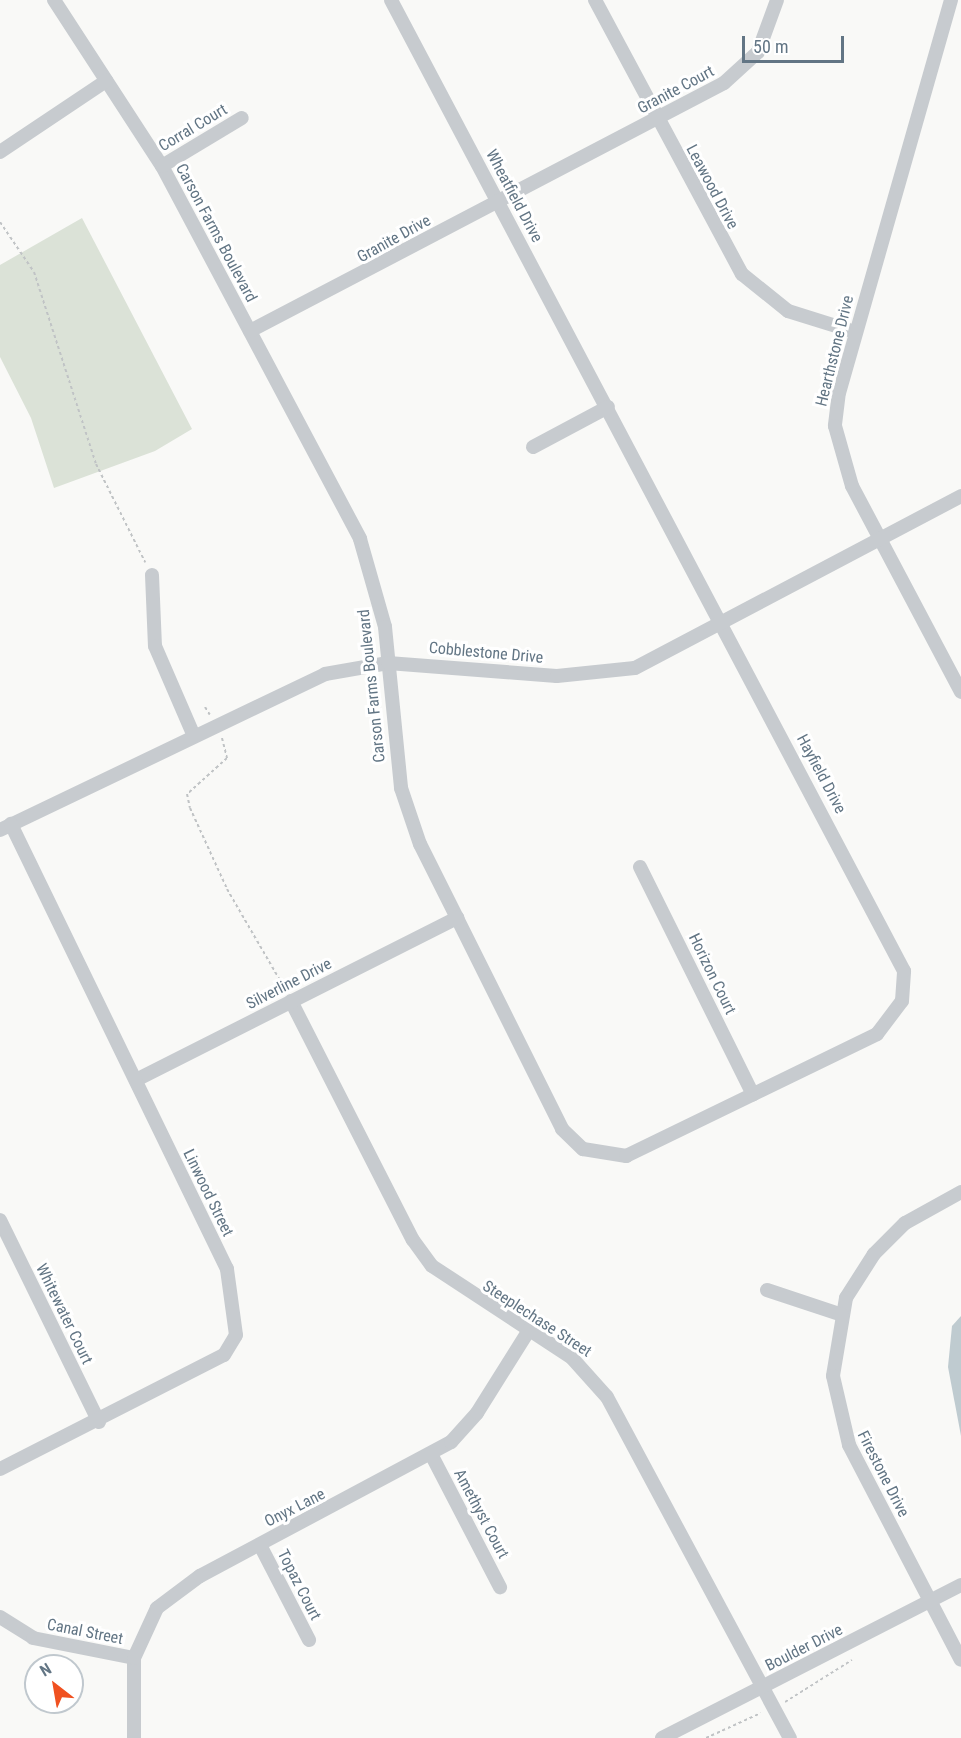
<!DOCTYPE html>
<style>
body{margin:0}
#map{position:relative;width:961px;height:1738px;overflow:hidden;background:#f9f9f7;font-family:"Roboto Condensed",sans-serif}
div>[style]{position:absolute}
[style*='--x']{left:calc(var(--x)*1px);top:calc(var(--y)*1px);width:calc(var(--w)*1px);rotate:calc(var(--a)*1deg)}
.green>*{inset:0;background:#dbe2d7}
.water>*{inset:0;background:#bfcbd0}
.path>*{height:2px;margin-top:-1px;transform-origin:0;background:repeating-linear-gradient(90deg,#c0c3c5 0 3px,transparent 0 6px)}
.minor>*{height:14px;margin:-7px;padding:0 7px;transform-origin:7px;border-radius:7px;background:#c7cbcf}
span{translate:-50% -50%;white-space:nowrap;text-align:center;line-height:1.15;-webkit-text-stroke:6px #fff;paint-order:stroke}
.street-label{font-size:16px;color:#627584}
.north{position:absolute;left:24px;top:1654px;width:60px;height:60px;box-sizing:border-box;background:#fff;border:2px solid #c0c8ce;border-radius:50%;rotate:329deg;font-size:16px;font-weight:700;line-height:24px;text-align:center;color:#627584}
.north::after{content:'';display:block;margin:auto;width:21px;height:27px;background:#f05120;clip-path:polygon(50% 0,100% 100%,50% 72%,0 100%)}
.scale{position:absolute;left:742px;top:36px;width:102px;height:27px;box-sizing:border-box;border:3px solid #627584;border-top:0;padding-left:8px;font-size:18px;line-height:21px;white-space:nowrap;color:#627584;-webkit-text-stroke:4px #fff;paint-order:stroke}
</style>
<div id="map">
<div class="green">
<div style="clip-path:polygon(82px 218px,192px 429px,155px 451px,54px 488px,31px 418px,0 357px,0 265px)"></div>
</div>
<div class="water">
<div style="clip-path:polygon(961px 1316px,961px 1436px,948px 1367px,952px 1326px)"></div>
</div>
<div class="path">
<div style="--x:0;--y:222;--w:60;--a:55.8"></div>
<div style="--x:34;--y:272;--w:202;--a:72.1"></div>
<div style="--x:96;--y:464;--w:110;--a:63.4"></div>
<div style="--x:205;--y:707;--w:9;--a:58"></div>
<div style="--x:222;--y:738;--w:21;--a:76"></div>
<div style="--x:227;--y:758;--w:54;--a:138"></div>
<div style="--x:187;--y:794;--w:14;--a:78"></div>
<div style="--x:190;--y:808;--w:89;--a:65.4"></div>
<div style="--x:227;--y:889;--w:116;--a:59.9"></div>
<div style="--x:785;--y:1702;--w:79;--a:-32.1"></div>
<div style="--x:706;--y:1738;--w:60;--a:-24.4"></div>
</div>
<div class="minor">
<div style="--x:54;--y:0;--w:198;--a:57"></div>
<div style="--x:162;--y:166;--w:422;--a:62"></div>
<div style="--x:360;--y:539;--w:91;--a:74.1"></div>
<div style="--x:385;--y:627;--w:162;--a:84.3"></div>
<div style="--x:401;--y:788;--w:59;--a:71.3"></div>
<div style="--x:420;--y:844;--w:83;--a:63.4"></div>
<div style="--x:457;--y:918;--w:236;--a:63.5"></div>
<div style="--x:562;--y:1129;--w:29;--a:44"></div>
<div style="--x:583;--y:1149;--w:44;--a:9.2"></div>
<div style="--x:626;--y:1156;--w:279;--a:-25.9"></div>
<div style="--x:877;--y:1034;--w:41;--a:-52.9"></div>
<div style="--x:902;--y:1001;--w:30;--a:-86"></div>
<div style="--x:904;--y:971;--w:1098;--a:-117.85"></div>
<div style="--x:595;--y:0;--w:311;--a:61.8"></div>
<div style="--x:742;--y:274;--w:59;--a:38.8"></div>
<div style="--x:788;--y:311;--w:70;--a:17.4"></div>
<div style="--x:951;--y:0;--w:408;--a:105.9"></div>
<div style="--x:839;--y:392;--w:34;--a:97"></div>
<div style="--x:835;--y:426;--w:62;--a:74.2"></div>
<div style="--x:852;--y:486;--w:233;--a:62.1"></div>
<div style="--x:0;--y:152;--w:128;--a:-33.8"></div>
<div style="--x:162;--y:166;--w:93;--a:-31"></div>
<div style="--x:250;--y:331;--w:535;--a:-27.62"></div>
<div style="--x:724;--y:83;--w:46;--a:-42.4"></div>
<div style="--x:758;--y:52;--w:55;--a:-69.9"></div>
<div style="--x:533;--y:447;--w:85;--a:-28.1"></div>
<div style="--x:152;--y:575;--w:71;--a:87.6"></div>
<div style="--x:155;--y:646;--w:96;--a:66.6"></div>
<div style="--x:0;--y:830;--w:361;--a:-25.6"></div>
<div style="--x:325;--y:674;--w:64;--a:-9.9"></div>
<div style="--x:388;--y:663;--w:169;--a:4.4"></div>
<div style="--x:557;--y:676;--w:78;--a:-5.9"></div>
<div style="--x:635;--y:668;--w:369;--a:-27.8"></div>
<div style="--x:640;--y:867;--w:254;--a:63.6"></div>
<div style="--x:291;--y:1001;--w:268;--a:63"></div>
<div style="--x:413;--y:1240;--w:32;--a:54"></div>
<div style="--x:432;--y:1266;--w:168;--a:33.3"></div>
<div style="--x:572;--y:1358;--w:52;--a:48.1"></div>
<div style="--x:607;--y:1397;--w:387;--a:61.8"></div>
<div style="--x:136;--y:1080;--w:360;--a:-26.8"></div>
<div style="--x:961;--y:1192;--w:64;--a:151"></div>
<div style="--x:905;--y:1223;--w:44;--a:135"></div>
<div style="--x:874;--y:1254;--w:52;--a:122.5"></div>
<div style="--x:846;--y:1298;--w:79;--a:99.5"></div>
<div style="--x:833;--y:1376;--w:71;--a:76.9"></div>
<div style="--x:849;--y:1445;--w:242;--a:62.5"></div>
<div style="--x:0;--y:1220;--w:225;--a:63.9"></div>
<div style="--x:767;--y:1290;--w:79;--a:18.4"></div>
<div style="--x:432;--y:1456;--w:148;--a:62.6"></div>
<div style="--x:0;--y:1469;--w:251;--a:-27"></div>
<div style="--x:224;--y:1355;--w:23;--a:-59"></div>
<div style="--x:236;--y:1335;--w:67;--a:-97.8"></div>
<div style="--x:227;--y:1269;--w:495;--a:-115.9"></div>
<div style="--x:260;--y:1545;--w:107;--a:62.7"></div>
<div style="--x:0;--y:1617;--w:39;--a:32"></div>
<div style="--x:33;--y:1638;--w:103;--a:11.2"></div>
<div style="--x:134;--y:1738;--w:80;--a:-90"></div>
<div style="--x:134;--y:1658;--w:55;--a:-65.3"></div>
<div style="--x:157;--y:1608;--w:54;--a:-36.7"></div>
<div style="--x:200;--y:1576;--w:285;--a:-28.1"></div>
<div style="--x:451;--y:1442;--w:39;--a:-48"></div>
<div style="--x:477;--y:1413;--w:98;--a:-57.9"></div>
<div style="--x:662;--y:1738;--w:336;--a:-27.1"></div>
</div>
<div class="street-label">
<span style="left:676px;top:90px;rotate:-28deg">Granite Court</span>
<span style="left:193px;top:128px;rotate:-31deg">Corral Court</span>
<span style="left:712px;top:187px;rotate:62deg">Leawood Drive</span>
<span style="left:514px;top:196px;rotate:62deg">Wheatfield Drive</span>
<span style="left:216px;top:233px;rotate:62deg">Carson Farms Boulevard</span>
<span style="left:394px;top:239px;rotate:-29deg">Granite Drive</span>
<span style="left:835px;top:351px;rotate:-76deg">Hearthstone Drive</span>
<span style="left:486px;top:653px;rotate:5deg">Cobblestone Drive</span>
<span style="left:372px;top:686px;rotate:-96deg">Carson Farms Boulevard</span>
<span style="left:821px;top:774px;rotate:62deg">Hayfield Drive</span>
<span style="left:712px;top:974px;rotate:64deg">Horizon Court</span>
<span style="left:289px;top:984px;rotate:-27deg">Silverline Drive</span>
<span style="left:208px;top:1193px;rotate:64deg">Linwood Street</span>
<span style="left:64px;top:1314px;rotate:64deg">Whitewater Court</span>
<span style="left:537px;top:1319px;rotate:33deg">Steeplechase Street</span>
<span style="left:883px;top:1474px;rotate:63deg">Firestone Drive</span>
<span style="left:295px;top:1508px;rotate:-27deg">Onyx Lane</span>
<span style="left:481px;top:1514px;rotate:62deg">Amethyst Court</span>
<span style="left:299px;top:1585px;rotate:63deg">Topaz Court</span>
<span style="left:85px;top:1632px;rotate:11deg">Canal Street</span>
<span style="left:804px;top:1648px;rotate:-27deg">Boulder Drive</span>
</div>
<div class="north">N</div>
<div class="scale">50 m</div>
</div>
